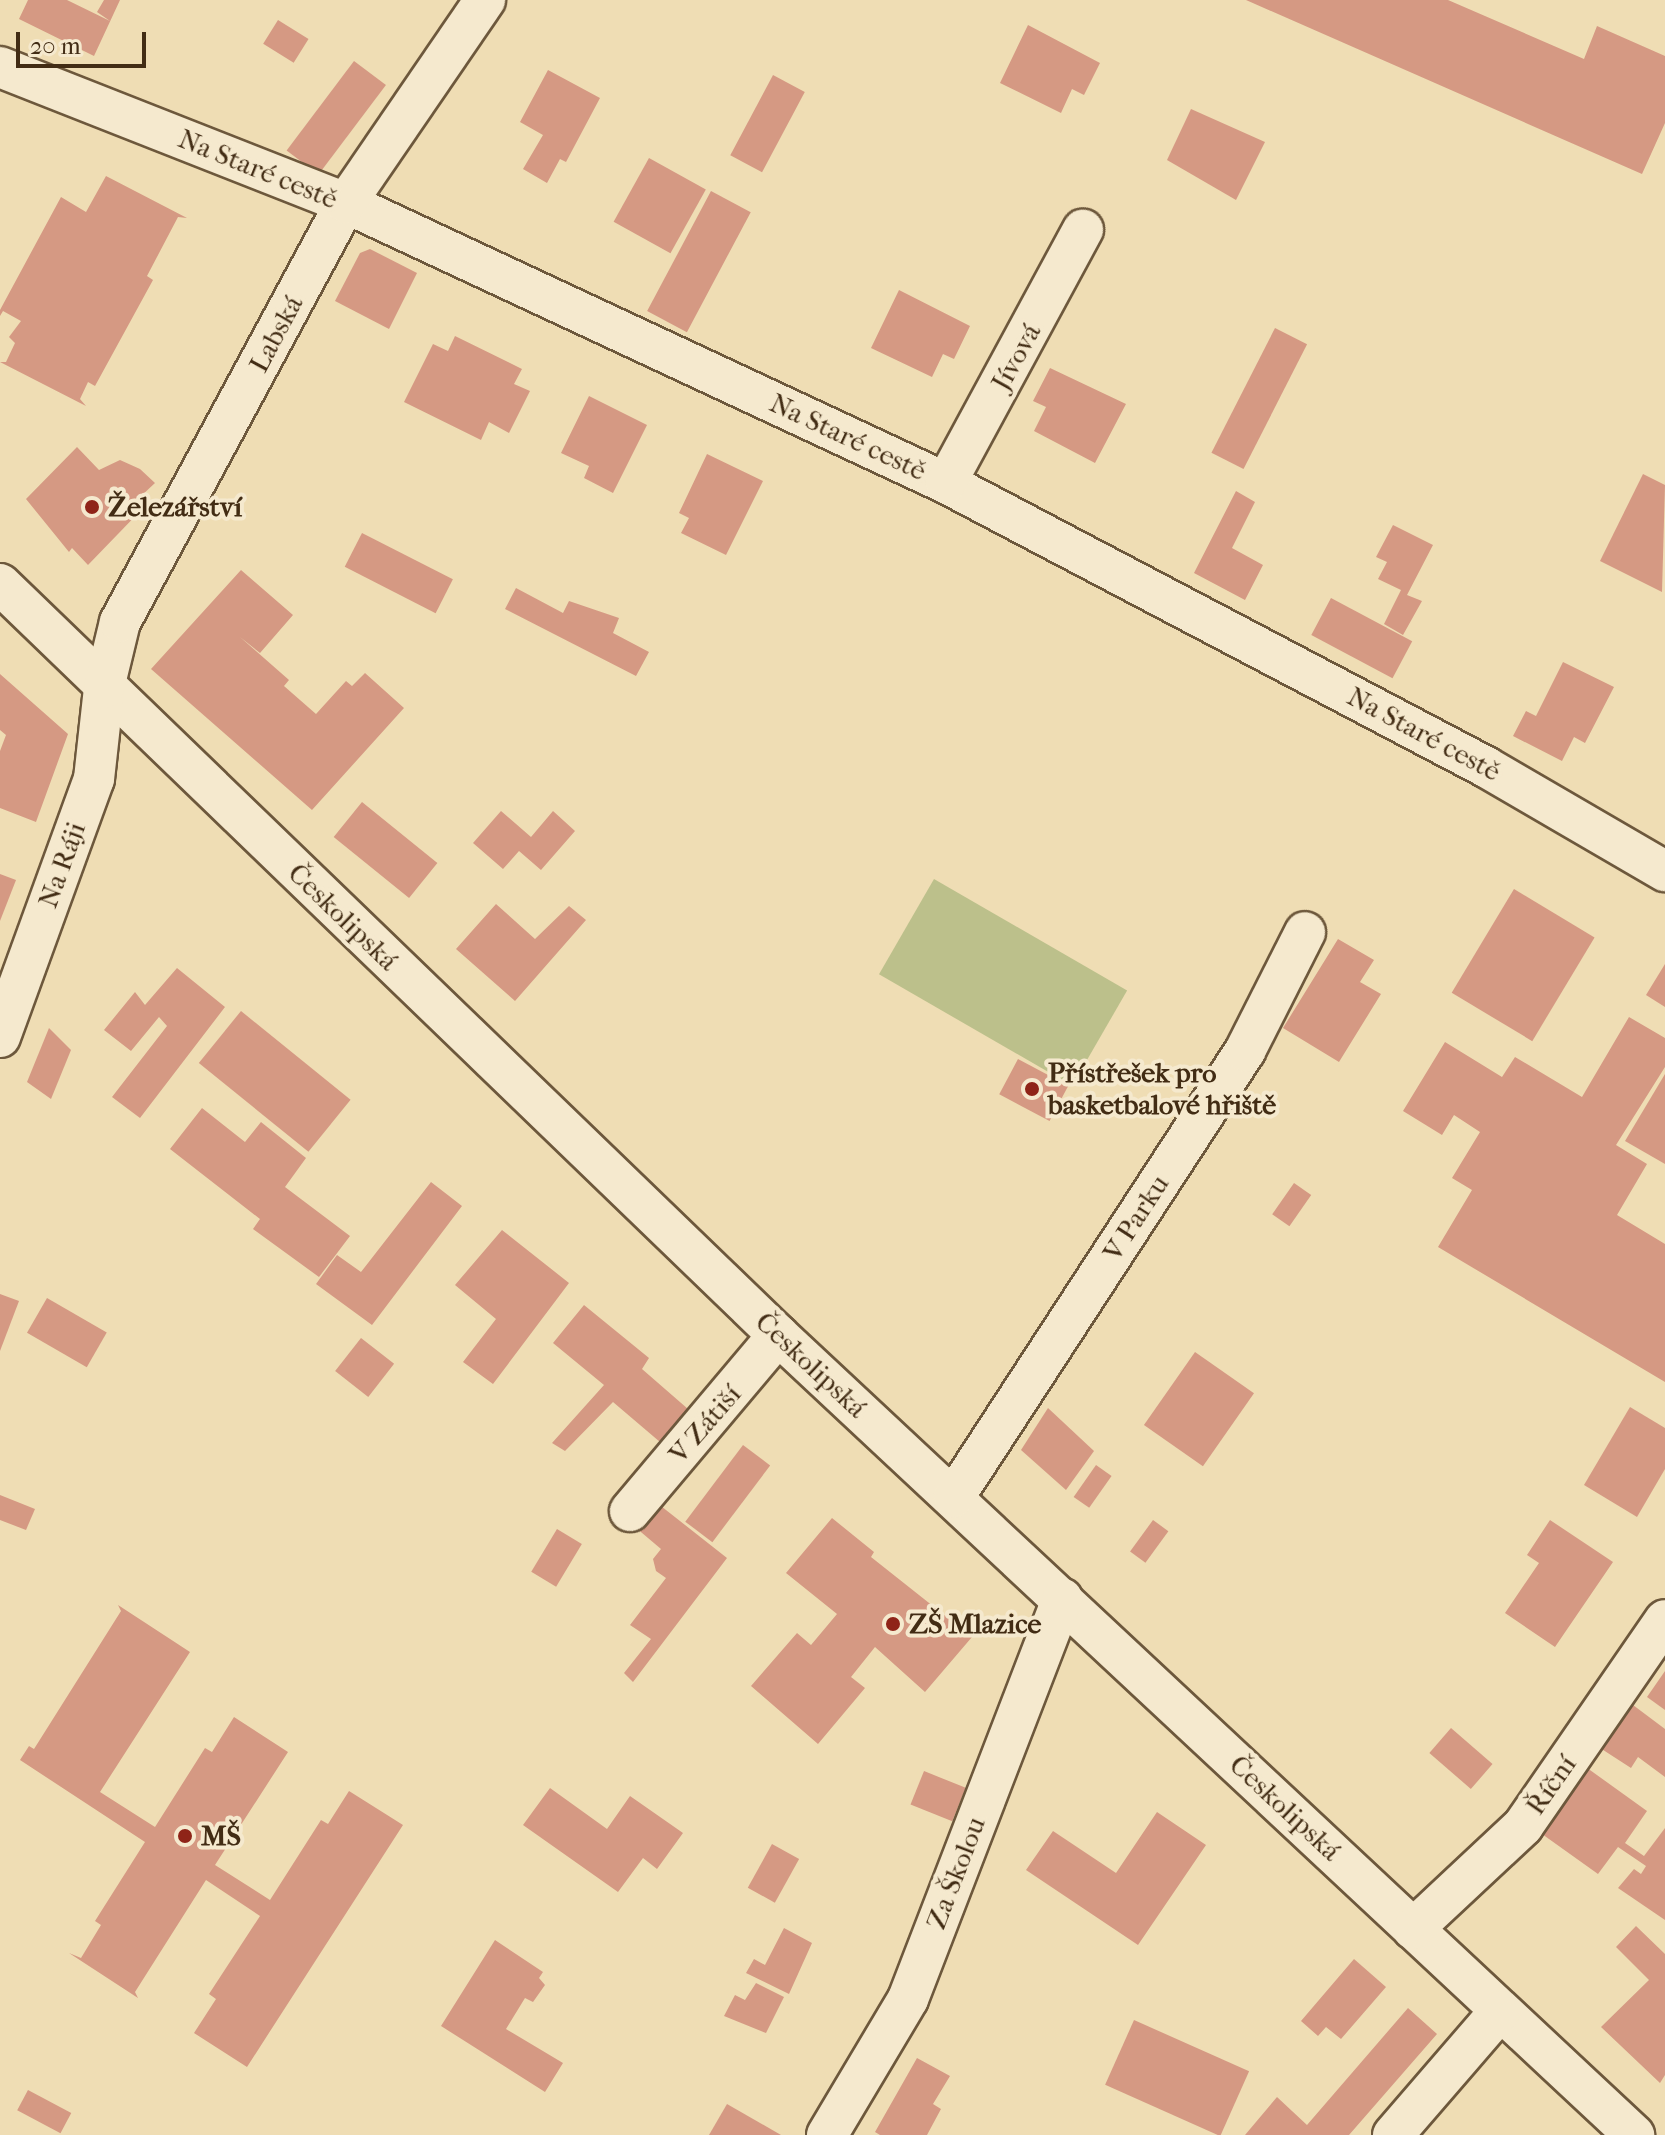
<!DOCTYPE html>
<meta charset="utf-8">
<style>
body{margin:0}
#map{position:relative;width:1665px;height:2135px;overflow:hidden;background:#efddb4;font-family:"IM FELL French Canon",serif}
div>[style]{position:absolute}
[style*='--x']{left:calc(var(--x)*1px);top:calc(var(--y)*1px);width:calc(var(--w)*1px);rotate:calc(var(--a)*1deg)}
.green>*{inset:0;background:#bcc08b;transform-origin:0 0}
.building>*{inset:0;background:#d59983;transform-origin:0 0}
.roads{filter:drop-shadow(2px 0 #6d583c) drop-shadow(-2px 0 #6d583c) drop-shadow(0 2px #6d583c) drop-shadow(0 -2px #6d583c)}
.street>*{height:40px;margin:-20px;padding:0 20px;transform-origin:20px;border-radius:20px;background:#f5e9ce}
.dots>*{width:22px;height:22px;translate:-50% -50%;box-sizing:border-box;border:4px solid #f5e9ce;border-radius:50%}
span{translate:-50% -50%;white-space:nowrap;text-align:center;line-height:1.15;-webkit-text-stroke:8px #f5e9ce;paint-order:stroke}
.street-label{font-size:28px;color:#422c14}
.poi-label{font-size:28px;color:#422c14;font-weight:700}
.left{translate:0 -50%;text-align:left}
.scale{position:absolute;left:16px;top:32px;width:130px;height:36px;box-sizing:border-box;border:4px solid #422c14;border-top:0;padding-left:10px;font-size:24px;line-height:28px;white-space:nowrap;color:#422c14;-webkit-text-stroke:6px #f5e9ce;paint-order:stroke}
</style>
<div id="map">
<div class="green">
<div style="left:934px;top:879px;width:223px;height:110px;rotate:30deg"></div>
</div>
<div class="building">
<div style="clip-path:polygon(28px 0,67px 0,110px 21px,97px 12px,104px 0,120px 0,94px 56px,19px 19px)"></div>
<div style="clip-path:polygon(1246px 0,1448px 0,1584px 59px,1597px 26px,1665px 56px,1665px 123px,1642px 174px)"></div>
<div style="left:278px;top:20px;width:36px;height:28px;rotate:32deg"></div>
<div style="clip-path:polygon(1028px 25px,1100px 63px,1084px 95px,1072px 89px,1061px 113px,1000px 83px)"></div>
<div style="left:354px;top:61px;width:40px;height:112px;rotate:37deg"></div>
<div style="clip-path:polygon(548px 70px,600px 98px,566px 162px,560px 159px,547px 183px,523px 169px,543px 135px,520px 122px)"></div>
<div style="left:773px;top:75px;width:36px;height:91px;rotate:28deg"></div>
<div style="clip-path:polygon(1191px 109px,1265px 142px,1236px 200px,1167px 160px)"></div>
<div style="left:649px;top:158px;width:65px;height:73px;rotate:29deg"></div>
<div style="clip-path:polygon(106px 176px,187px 218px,178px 217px,147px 276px,153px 280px,95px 386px,88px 382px,80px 399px,86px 406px,0 362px,6px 362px,15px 343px,9px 337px,21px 321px,3px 311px,0 316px,0 310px,61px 197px,86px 212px)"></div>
<div style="left:711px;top:191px;width:45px;height:136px;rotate:28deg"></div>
<div style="clip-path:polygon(370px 249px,417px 273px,389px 329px,335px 301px,360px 253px)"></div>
<div style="clip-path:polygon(899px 290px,970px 326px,954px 359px,943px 354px,932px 377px,871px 348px)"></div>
<div style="left:1275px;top:328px;width:36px;height:140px;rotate:27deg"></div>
<div style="clip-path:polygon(455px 336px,522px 369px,514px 384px,530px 391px,509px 433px,489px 422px,481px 440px,404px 402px,433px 344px,448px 351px)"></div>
<div style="clip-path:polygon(1050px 368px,1126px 404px,1095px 463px,1034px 431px,1046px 407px,1033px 401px)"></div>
<div style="clip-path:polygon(589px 396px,647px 425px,613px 493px,584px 478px,589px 466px,561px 453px)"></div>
<div style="clip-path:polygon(77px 447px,99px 470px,120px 460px,140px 469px,155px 483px,140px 497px,147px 504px,88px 565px,72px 548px,69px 552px,26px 499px)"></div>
<div style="clip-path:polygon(707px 454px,763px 481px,726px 555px,681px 533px,689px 518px,679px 513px)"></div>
<div style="clip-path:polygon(1643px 474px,1665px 485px,1662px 592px,1600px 561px)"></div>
<div style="clip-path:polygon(1236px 491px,1255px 502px,1232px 548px,1263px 565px,1245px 600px,1194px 573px)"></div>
<div style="clip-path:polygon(1393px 525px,1433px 545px,1407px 595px,1422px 601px,1403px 635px,1384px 624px,1401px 590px,1378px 579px,1387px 562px,1376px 557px)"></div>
<div style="left:362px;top:533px;width:102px;height:38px;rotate:27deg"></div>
<div style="clip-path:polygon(241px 570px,293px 615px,260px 653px,240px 637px,289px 680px,284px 686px,316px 714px,346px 681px,352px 686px,365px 673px,404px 708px,312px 810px,151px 669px)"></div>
<div style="clip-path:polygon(516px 588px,563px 613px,569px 601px,619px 618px,613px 633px,649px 652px,636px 676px,505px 609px)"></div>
<div style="left:1331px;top:598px;width:92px;height:42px;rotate:28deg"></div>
<div style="clip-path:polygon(1563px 662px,1614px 687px,1585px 743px,1574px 737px,1562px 761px,1513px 736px,1526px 711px,1536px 716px)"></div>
<div style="clip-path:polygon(0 674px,68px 734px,36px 822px,0 808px,0 751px,6px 735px,0 730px)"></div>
<div style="left:362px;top:802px;width:97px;height:45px;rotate:39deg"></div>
<div style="clip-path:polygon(501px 811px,531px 837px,553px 811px,575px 831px,541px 870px,519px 851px,503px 869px,473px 843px)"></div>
<div style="clip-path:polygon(0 874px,16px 880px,0 921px)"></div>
<div style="left:1514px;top:889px;width:94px;height:121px;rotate:31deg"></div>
<div style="clip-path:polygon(496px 904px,535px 939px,569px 906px,586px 920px,515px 1001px,456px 949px)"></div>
<div style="clip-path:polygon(1338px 939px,1374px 960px,1360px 982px,1381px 994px,1339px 1062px,1283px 1028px)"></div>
<div style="clip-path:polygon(1665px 964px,1665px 1007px,1646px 995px)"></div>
<div style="clip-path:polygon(177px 968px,225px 1007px,140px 1118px,112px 1097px,167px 1026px,159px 1017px,131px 1051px,104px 1030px,135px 992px,145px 1005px)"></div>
<div style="left:241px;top:1011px;width:141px;height:67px;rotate:39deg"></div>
<div style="clip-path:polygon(1629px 1017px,1665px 1038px,1665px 1067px,1616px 1145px,1647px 1164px,1617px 1215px,1665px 1244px,1665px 1382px,1438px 1247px,1472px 1190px,1452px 1178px,1480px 1132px,1454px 1115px,1442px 1135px,1403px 1111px,1445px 1042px,1502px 1077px,1515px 1057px,1582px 1097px)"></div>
<div style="clip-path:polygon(49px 1028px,71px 1050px,51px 1099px,27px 1082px)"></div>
<div style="left:1018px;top:1059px;width:57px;height:40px;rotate:28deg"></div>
<div style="clip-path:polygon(1665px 1074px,1665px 1164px,1625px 1141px)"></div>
<div style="clip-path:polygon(202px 1108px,245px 1142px,261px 1122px,306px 1158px,285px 1187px,350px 1236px,319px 1277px,253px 1229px,260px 1219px,170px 1149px)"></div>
<div style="clip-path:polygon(431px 1182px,462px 1206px,372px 1325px,316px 1284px,337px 1255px,361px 1272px)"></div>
<div style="left:1294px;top:1183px;width:21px;height:38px;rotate:35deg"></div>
<div style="clip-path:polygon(502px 1230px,569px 1283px,493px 1384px,463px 1362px,496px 1319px,455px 1285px)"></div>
<div style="clip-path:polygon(0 1294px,19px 1301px,0 1351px)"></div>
<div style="left:47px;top:1298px;width:69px;height:40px;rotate:30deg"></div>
<div style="clip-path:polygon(584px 1305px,649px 1358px,642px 1369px,688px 1409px,660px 1442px,613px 1402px,565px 1451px,552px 1443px,604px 1385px,553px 1343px)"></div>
<div style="left:361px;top:1338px;width:42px;height:42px;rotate:38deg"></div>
<div style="left:1195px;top:1352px;width:72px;height:89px;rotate:35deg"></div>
<div style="clip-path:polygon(1630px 1407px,1665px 1428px,1665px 1469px,1637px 1517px,1584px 1485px)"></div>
<div style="clip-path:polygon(1048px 1408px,1094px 1451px,1066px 1490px,1021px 1450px)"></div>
<div style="left:743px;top:1445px;width:34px;height:96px;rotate:37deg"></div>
<div style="left:1096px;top:1465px;width:19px;height:39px;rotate:35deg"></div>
<div style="clip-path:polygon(0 1495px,35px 1509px,26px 1530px,0 1520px)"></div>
<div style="clip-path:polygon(652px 1499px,727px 1558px,633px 1682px,624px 1673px,651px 1639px,630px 1625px,666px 1578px,656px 1571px,653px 1559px,661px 1549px,635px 1527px)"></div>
<div style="clip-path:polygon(832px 1518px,874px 1552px,871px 1557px,972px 1637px,925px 1692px,875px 1647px,851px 1677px,865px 1688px,818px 1744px,751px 1686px,797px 1633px,811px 1645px,837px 1614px,786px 1573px)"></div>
<div style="left:1153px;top:1520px;width:19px;height:39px;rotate:36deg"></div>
<div style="clip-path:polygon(1550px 1520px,1613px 1562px,1555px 1647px,1505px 1613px,1539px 1563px,1527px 1555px)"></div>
<div style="left:557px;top:1529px;width:29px;height:50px;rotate:31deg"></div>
<div style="clip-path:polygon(118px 1605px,190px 1652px,100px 1792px,155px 1827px,205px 1748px,212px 1752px,234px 1717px,288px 1752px,215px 1865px,270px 1900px,321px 1820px,328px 1824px,349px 1791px,403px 1825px,247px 2067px,194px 2033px,216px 1999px,209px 1994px,260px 1916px,206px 1880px,135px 1992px,138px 1998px,69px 1953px,81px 1958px,101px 1925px,95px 1921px,145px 1842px,20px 1760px,29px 1746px,34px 1749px,121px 1611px)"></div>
<div style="clip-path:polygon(1665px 1671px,1665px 1710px,1647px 1697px)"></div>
<div style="clip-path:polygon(1629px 1702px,1665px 1729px,1665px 1777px,1638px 1757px,1631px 1768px,1597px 1746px)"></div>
<div style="left:1451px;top:1728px;width:55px;height:33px;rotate:41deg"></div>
<div style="clip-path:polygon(1583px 1765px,1647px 1811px,1625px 1843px,1644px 1856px,1665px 1828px,1665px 1920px,1618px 1888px,1634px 1869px,1641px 1874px,1646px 1866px,1618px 1847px,1598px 1874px,1535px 1829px)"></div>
<div style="left:924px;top:1771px;width:45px;height:36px;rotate:22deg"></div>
<div style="clip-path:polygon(550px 1788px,607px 1829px,630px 1796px,683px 1833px,657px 1869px,643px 1858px,618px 1892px,523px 1825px)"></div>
<div style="clip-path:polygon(1157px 1812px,1206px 1845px,1138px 1945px,1026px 1870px,1053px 1831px,1116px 1873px)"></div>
<div style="left:772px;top:1844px;width:31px;height:50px;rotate:29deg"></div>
<div style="clip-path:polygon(1636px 1926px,1665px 1954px,1665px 2075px,1660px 2083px,1601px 2027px,1649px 1980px,1616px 1947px)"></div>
<div style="clip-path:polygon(784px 1928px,812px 1943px,789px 1994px,746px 1973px,754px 1959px,765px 1965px)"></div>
<div style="clip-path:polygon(495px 1940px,543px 1972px,539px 1978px,545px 1985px,533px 2002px,525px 1998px,506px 2029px,563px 2063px,545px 2092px,441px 2026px)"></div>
<div style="clip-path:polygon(1354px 1959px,1386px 1987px,1341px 2039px,1326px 2027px,1318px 2036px,1301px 2021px)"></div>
<div style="clip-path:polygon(756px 1983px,784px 1997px,766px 2033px,724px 2016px,735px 1995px,745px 2000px)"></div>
<div style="clip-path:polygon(1408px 2008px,1437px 2034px,1349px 2135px,1245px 2135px,1277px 2097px,1307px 2125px)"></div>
<div style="left:1134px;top:2020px;width:126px;height:71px;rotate:24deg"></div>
<div style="clip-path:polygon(917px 2058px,950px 2076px,933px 2104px,941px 2109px,927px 2135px,880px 2135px,875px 2132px)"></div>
<div style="left:28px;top:2090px;width:49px;height:23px;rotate:28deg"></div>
<div style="clip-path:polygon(727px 2104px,781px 2135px,709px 2135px)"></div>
</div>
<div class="roads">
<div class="street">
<div style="--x:0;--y:67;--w:372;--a:21.5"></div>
<div style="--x:346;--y:203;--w:662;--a:25.02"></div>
<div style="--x:946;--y:483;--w:610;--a:27.74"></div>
<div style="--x:1486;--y:767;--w:207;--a:30.2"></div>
<div style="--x:946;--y:483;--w:288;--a:-61.6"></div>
<div style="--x:0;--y:584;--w:1081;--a:43.99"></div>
<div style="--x:778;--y:1335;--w:1172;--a:43.06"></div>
<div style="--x:0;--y:1037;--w:275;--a:-70"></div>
<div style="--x:94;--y:779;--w:92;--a:-83.7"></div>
<div style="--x:104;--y:688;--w:68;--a:-76.4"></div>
<div style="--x:120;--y:622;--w:476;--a:-61.7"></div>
<div style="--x:346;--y:203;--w:246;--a:-55.6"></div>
<div style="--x:954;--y:1497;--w:533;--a:-56.88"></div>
<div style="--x:1245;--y:1051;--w:133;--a:-63.2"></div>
<div style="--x:630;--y:1511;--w:230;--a:-49.9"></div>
<div style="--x:1413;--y:1929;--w:151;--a:-43.1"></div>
<div style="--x:1523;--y:1826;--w:250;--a:-55.4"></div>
<div style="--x:827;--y:2135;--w:158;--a:-59.2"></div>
<div style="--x:908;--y:1999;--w:429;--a:-68.9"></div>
<div style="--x:1393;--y:2135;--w:164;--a:-49.2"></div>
</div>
</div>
<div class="dots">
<div style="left:92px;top:507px;background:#8f2418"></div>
<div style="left:1032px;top:1089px;background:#8f2418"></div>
<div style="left:893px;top:1624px;background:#8f2418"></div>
<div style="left:185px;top:1836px;background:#8f2418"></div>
</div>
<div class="street-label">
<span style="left:258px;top:169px;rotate:22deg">Na Staré cestě</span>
<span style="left:276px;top:334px;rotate:-62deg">Labská</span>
<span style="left:1016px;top:357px;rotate:-61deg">Jívová</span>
<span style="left:848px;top:437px;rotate:25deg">Na Staré cestě</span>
<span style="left:1424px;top:734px;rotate:28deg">Na Staré cestě</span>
<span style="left:62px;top:865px;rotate:-70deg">Na Ráji</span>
<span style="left:343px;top:917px;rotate:44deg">Českolipská</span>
<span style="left:1136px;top:1218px;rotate:-57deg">V Parku</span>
<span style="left:811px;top:1365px;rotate:43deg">Českolipská</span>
<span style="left:705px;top:1424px;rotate:-49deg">V Zátiší</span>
<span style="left:1551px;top:1785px;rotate:-55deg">Říční</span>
<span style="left:1285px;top:1808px;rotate:43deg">Českolipská</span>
<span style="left:956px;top:1873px;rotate:-69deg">Za Školou</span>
</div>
<div class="poi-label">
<span class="left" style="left:108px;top:507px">Železářství</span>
<span class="left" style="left:1048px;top:1089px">Přístřešek pro<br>basketbalové hřiště</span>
<span class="left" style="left:909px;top:1624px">ZŠ Mlazice</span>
<span class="left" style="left:201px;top:1836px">MŠ</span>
</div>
<div class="scale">20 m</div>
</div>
